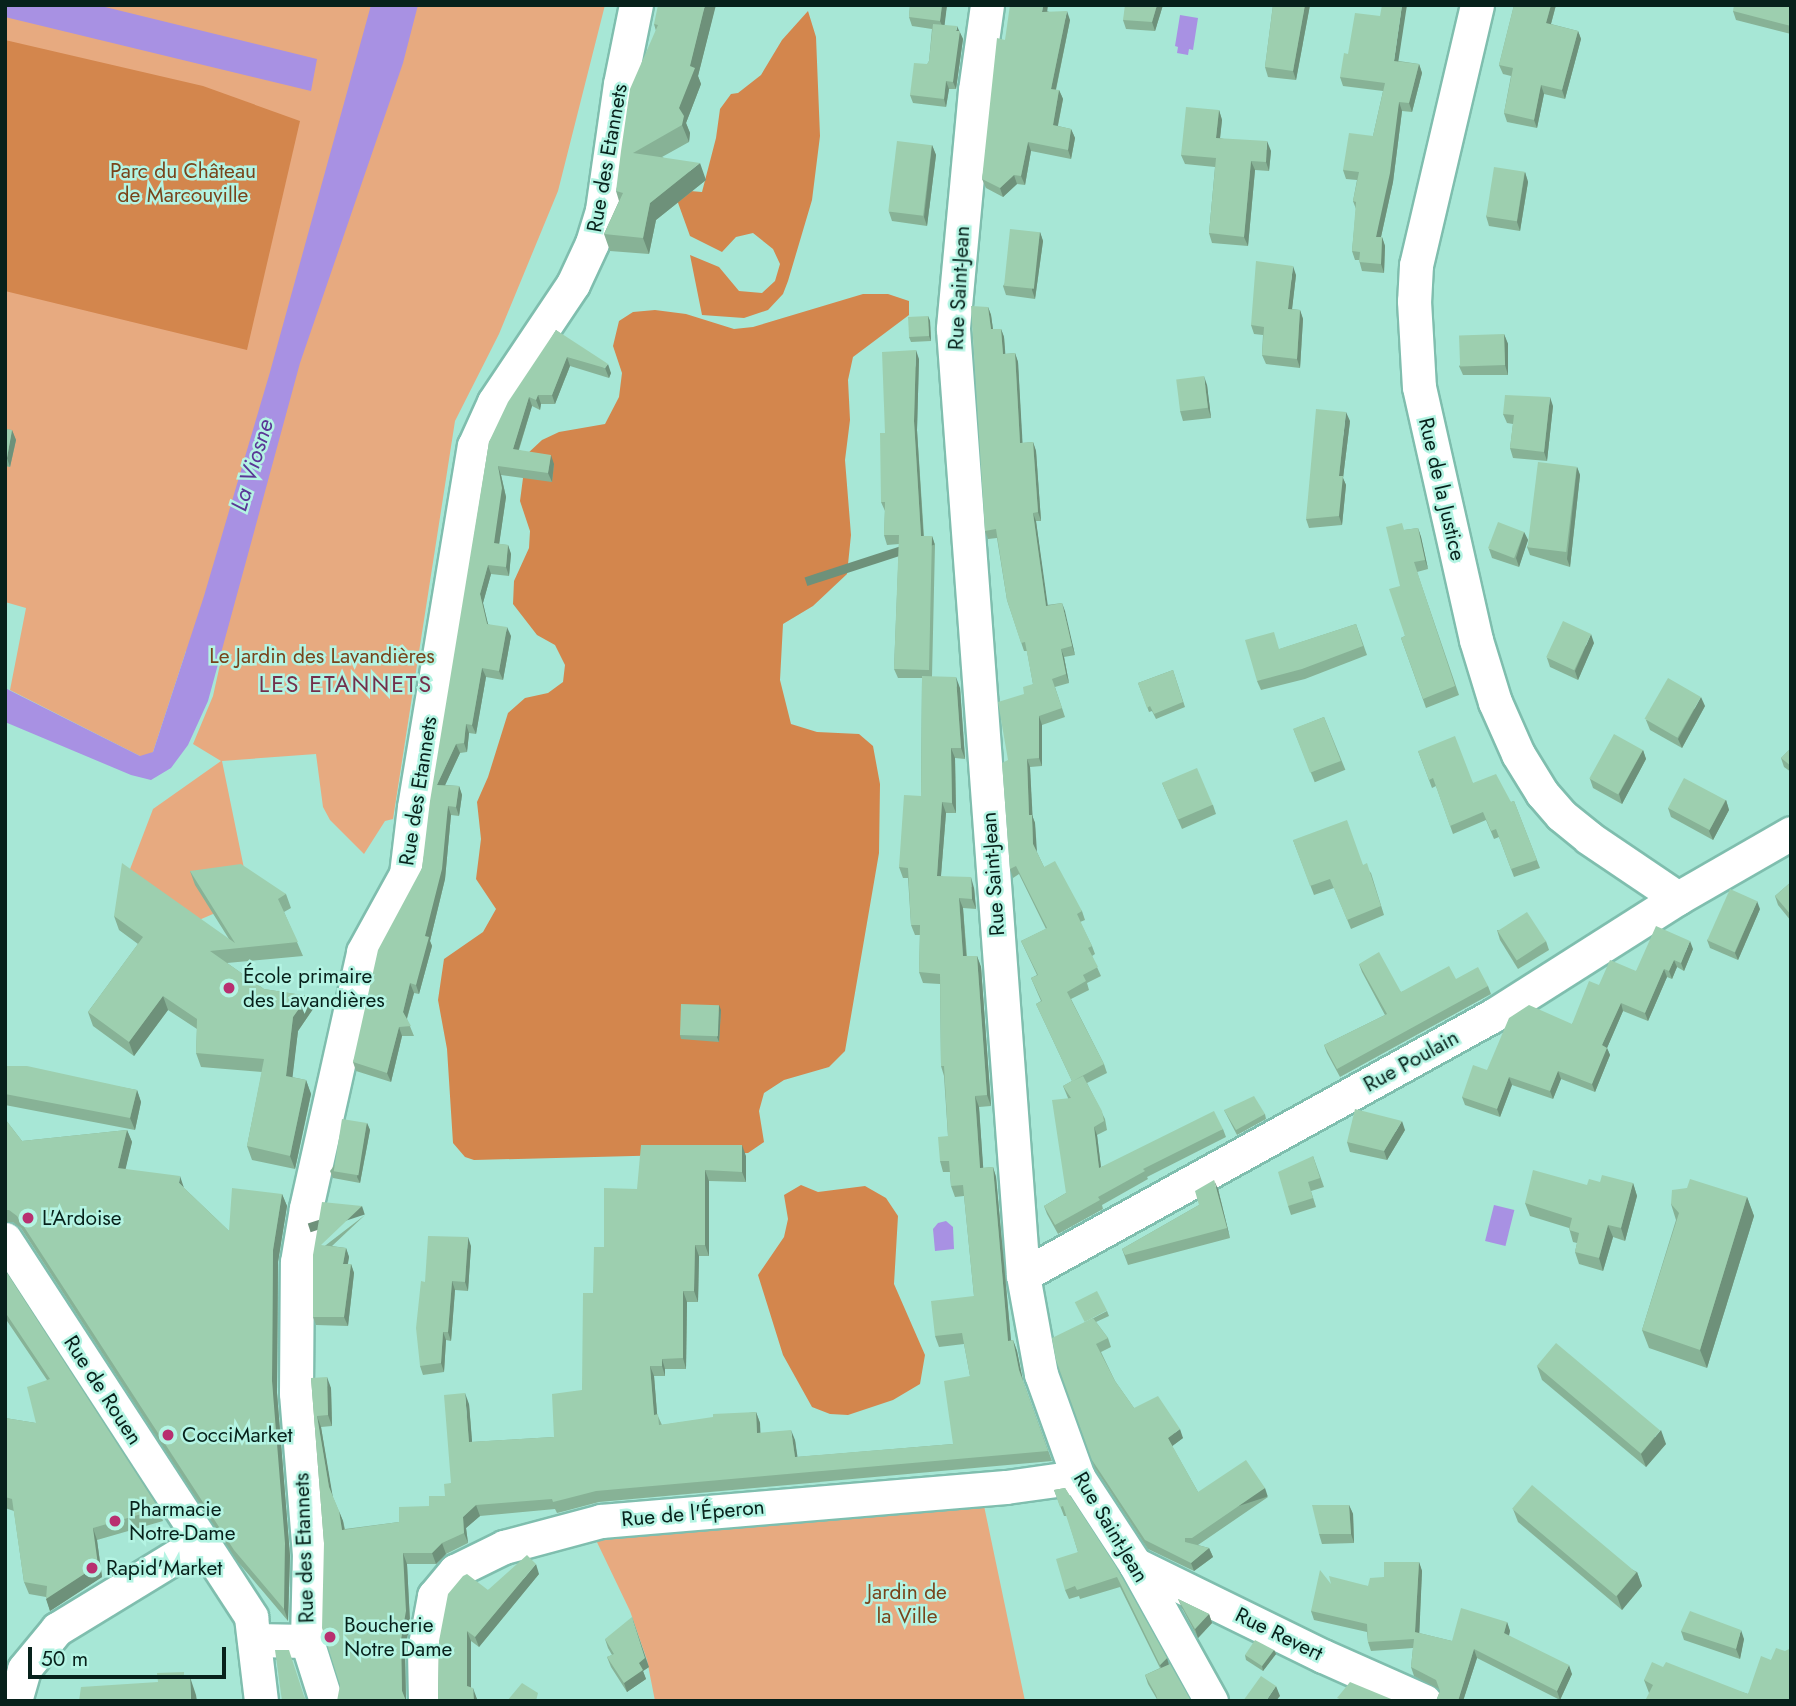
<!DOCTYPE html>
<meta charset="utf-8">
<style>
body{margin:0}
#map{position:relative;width:1796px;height:1706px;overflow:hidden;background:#a7e7d6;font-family:Jost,sans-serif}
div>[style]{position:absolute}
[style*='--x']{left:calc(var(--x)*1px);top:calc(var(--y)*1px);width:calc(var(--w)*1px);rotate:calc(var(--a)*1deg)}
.green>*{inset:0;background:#e7aa80}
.forest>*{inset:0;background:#d3864d}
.water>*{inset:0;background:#a891e3;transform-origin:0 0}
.roads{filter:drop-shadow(2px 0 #7fbeae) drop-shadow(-2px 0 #7fbeae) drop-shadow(0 2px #7fbeae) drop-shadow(0 -2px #7fbeae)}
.minor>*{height:33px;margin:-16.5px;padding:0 16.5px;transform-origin:16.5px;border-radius:16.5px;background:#fff}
.wall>*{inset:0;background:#87b296;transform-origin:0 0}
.shaded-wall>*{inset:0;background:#6e917a;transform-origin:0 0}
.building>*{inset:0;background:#9dcfaf;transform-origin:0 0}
.dots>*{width:19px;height:19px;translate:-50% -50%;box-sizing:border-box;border:4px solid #b4f4e3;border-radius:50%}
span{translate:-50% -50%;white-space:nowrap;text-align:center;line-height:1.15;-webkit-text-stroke:5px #b4f4e3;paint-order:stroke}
.street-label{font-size:21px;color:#07211b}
.park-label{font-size:21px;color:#78441b}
.poi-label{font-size:21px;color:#07211b}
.left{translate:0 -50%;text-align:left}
.water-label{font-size:23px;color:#5a3796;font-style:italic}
.neighbourhood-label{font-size:23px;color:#73304c;letter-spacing:2px}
.frame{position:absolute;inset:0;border:7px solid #07211b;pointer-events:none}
.scale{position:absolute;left:28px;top:1647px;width:198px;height:32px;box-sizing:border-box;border:4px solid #07211b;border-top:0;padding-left:9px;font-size:21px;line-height:24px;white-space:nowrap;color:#07211b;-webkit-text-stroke:5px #b4f4e3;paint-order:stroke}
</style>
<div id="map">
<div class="green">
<div style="clip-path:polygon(5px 5px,605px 5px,558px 191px,499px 334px,455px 421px,393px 819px,385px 821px,364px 854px,330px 820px,323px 807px,316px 754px,222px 761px,246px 878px,213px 914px,192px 923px,127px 877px,153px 809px,221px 761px,193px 744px,213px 696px,221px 660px,186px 651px,153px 752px,147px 756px,140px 756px,10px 690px,26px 608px,5px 602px)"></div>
<div style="clip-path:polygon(983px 1501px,1025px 1701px,655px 1701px,647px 1660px,630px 1611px,595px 1538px)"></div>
</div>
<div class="forest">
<div style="clip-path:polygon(808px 11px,816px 37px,820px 136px,812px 200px,788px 281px,783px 294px,768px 310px,744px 318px,702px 315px,690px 255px,719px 267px,739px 291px,762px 293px,775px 281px,780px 264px,773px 249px,753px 233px,736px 237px,722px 252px,690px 236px,677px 200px,678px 190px,702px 192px,716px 138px,720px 109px,731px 94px,738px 93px,761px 75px,782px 40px)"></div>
<div style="clip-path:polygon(5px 40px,203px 86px,300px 121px,247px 350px,5px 291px)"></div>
<div style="clip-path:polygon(863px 294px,888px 294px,909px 301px,909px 315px,853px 357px,848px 380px,850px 420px,845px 460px,851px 535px,847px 574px,813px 606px,783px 624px,780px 680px,791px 724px,817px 732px,859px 734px,873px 746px,880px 784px,879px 853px,845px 1051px,829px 1067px,784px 1080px,764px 1093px,759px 1111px,764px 1142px,748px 1153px,474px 1160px,465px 1157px,453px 1143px,447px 1049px,438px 1000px,444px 959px,483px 932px,496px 909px,476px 879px,481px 839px,477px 802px,488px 777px,508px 713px,525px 698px,548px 693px,563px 682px,565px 665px,555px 645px,537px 635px,513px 604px,514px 581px,529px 548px,530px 531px,520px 501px,526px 455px,542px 440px,559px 432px,605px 424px,619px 397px,622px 373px,613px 346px,619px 321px,633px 312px,655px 310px,686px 314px,734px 329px,753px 327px)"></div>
<div style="clip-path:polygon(801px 1185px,818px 1192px,865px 1186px,886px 1198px,898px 1216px,894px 1284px,925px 1355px,920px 1384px,893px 1400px,848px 1415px,830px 1414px,812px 1407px,783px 1355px,758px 1275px,784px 1237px,788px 1219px,784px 1195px)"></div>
</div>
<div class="water">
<div style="clip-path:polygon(5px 5px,97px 5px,317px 59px,311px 91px,5px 17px)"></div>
<div style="clip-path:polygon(371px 5px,418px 5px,403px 63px,300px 363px,208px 701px,188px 745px,171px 768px,151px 780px,131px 775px,5px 722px,5px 688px,140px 756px,153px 752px,204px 596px,270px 372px)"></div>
<div style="clip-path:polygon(1180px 15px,1198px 18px,1193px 50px,1189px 49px,1188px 55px,1177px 53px,1178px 47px,1175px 46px)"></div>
<div style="left:1494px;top:1205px;width:21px;height:37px;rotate:14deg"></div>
<div style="clip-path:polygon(946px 1221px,953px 1227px,954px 1249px,935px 1251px,933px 1229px,938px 1223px)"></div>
</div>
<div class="roads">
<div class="minor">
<div style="--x:987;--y:5;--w:86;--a:98"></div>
<div style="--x:975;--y:90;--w:240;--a:95.3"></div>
<div style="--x:953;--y:329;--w:949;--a:85.77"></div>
<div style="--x:1023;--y:1275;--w:101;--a:79.7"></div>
<div style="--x:1041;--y:1374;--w:109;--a:70.2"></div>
<div style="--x:1078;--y:1477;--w:104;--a:56.8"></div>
<div style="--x:1135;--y:1564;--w:157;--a:61"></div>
<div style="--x:1477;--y:5;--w:267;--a:103.2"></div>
<div style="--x:1416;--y:265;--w:36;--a:93"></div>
<div style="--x:1414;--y:301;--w:86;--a:86.7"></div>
<div style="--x:1419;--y:387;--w:259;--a:77.3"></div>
<div style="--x:1476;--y:640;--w:65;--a:73"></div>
<div style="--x:1495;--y:702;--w:57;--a:66.1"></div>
<div style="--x:1518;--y:754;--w:46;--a:58.4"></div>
<div style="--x:1542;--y:793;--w:29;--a:49"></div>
<div style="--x:1561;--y:815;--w:36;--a:39"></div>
<div style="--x:1589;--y:838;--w:107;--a:34"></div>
<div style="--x:5;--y:1239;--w:451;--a:56.9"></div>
<div style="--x:251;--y:1617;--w:85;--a:83.2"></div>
<div style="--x:1023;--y:1275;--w:536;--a:-28.91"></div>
<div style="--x:1492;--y:1016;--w:220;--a:-32.4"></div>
<div style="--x:1678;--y:898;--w:130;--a:-29.9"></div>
<div style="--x:1135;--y:1564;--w:209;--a:26.1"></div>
<div style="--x:1323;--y:1656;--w:111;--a:24"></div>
<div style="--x:254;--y:1640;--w:53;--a:1.1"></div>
<div style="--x:307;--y:1641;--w:63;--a:72.4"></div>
<div style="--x:307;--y:1641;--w:86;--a:-88.7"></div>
<div style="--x:309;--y:1555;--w:163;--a:-94.6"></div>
<div style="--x:296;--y:1393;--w:131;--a:-89.6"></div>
<div style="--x:297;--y:1262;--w:55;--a:-80.5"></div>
<div style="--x:306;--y:1208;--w:262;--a:-77.4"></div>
<div style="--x:363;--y:952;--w:89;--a:-61.1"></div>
<div style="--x:406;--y:874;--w:67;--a:-83.2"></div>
<div style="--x:414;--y:807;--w:366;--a:-80.6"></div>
<div style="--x:474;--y:446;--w:48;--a:-65.6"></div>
<div style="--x:494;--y:402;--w:142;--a:-56.2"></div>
<div style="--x:573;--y:284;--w:45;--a:-65.1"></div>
<div style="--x:592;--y:243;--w:34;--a:-73"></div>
<div style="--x:602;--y:210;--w:127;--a:-81.9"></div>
<div style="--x:620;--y:84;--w:81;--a:-78.6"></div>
<div style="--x:15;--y:1701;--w:33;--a:-74"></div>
<div style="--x:24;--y:1669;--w:52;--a:-50.5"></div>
<div style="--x:57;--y:1629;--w:169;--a:-31.4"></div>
<div style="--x:425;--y:1701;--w:51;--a:-91.1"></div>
<div style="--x:424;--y:1650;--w:55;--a:-79.5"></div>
<div style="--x:434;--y:1596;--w:33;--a:-50"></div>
<div style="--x:455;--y:1571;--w:55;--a:-26.1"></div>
<div style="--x:504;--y:1547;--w:100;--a:-15"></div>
<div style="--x:601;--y:1521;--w:406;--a:-4.8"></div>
<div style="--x:1006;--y:1487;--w:73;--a:-7.9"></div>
</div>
</div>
<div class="wall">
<div style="clip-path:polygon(910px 5px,947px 5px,944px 25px,959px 31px,963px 39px,956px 89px,949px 89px,946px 107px,913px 103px,910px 95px,929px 61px,932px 29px,912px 26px,909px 17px)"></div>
<div style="clip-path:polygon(1163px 5px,1155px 31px,1126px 29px,1123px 20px)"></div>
<div style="clip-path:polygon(1273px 5px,1310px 5px,1296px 80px,1268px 77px,1265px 67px)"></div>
<div style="clip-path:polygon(1514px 5px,1556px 5px,1551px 24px,1578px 31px,1581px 39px,1565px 99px,1544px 94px,1537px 128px,1507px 122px,1504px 113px,1511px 76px,1503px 74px,1499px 65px)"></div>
<div style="clip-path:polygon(1791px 5px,1791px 34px,1736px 20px,1733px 11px)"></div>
<div style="clip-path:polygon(715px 7px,698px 76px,701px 84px,686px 123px,690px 133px,689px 142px,662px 157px,706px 180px,656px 220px,649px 254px,610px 251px,604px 234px,619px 201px,616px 191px,656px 31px,654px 24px)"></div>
<div style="clip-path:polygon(1047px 11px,1070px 20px,1056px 90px,1059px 90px,1063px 99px,1058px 126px,1071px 129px,1075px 138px,1071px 159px,1031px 151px,1025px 185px,1017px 184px,1003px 197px,986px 188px,982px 179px,1005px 40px)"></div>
<div style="clip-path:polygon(1399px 61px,1419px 64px,1422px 73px,1412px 112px,1402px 111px,1393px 182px,1381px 237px,1382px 237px,1385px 246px,1384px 273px,1362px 271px,1359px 260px,1355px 260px,1352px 251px,1356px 209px,1353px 201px,1357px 180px,1346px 179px,1343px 170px,1373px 136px,1383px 91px,1343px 86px,1340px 77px)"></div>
<div style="clip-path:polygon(1219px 110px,1222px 120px,1220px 138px,1271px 151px,1269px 171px,1255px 170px,1248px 246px,1212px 243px,1209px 233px,1215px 167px,1185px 164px,1181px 155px)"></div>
<div style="clip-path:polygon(932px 145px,936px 155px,927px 226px,892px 221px,889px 212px)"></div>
<div style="clip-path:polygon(1525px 172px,1528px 182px,1520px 231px,1489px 226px,1486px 216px)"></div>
<div style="clip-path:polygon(1040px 232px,1043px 241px,1035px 299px,1006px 295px,1003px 286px)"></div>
<div style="clip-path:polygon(1296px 275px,1292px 309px,1300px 310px,1303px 319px,1300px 368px,1266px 364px,1262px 355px,1263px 335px,1254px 334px,1251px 325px)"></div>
<div style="clip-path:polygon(988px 307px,991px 315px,993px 329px,1001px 329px,1004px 337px,1005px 354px,1015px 353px,1018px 362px,1022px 443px,1033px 442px,1036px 451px,1041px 521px,1036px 521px,1047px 605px,1062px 603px,1075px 655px,1064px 657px,1069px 683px,1055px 687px,1065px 717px,1042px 725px,1042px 766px,1030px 767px,1032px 815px,1035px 823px,1036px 850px,1044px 867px,1082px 911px,1085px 920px,1080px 922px,1092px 946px,1095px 954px,1092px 956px,1101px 976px,1087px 983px,1089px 990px,1071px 999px,1104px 1064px,1107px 1073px,1087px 1083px,1105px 1119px,1107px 1130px,1097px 1135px,1101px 1167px,1223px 1129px,1226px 1137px,1147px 1177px,1148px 1179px,1102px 1205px,1103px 1209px,1058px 1234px,1047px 1214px,1044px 1206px,1066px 1193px,1068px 1098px,1063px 1086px,1072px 1081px,1036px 1004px,1041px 1001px,1031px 978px,1037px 975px,1021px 941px,1046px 929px,1019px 874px,1013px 878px,1010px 869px,1008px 760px,1024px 694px,1033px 684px,1027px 651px,1024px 651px,1007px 600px,997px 538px,988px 539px,985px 531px)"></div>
<div style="clip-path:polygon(928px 316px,930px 321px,931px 341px,911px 342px,909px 337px)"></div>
<div style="clip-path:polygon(556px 330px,611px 373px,609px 378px,570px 366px,555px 404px,541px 404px,540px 410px,532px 406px,519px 450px,554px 464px,552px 482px,501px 475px,506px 497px,499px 544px,508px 545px,511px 554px,509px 576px,491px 574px,483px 603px,488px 624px,511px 636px,503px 680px,486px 677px,476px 734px,469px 733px,467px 752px,460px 753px,445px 785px,459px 786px,462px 795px,459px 816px,451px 815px,445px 879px,430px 941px,432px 946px,419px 994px,414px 993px,407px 1019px,414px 1036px,402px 1036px,391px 1082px,356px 1071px,353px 1062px,422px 868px,489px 442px)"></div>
<div style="clip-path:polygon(1504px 334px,1508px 344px,1508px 375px,1463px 375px,1459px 366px)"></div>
<div style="clip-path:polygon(919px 359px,917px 430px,924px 536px,932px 536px,935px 545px,932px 677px,960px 688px,965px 759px,955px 758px,956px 813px,946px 813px,941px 876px,974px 888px,976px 909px,963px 908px,967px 956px,977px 956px,981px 967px,991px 1106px,979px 1107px,983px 1168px,993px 1167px,996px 1177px,1011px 1340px,1013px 1340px,1017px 1351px,1023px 1381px,1052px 1461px,599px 1502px,557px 1513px,555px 1509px,480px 1516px,466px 1528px,468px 1543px,446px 1554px,436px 1564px,407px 1564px,410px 1622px,405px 1650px,406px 1701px,340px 1685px,324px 1543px,311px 1378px,331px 1388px,332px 1426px,321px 1427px,332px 1495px,343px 1521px,345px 1529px,399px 1522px,429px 1506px,445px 1496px,451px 1483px,469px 1404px,472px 1442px,554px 1437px,582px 1390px,593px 1293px,604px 1247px,637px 1189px,746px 1156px,746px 1182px,709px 1181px,709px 1256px,699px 1256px,698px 1302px,687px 1302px,686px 1369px,665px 1369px,665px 1376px,654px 1376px,657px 1414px,662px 1425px,756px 1412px,760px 1423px,760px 1433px,795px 1440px,797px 1457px,953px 1444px,970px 1376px,964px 1344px,939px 1347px,935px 1336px,974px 1296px,964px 1196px,955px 1197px,951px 1186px,950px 1172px,943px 1172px,940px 1161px,948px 1136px,944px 1076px,941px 1066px,940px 984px,923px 983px,919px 972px,920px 935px,915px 935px,911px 925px,908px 878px,903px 878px,899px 867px,921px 796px,922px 678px,898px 678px,894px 669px,899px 544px,887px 545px,884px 535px,885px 511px,881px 502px,885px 433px)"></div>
<div style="clip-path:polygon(1207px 385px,1211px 418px,1183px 421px,1180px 411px)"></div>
<div style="clip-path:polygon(1553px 406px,1547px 461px,1513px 458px,1510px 448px,1513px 424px,1507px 423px,1503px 414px)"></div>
<div style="clip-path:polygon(1350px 421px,1343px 478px,1346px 485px,1342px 525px,1309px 528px,1306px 519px)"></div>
<div style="clip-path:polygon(5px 429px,12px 430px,16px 440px,10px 467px,5px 466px)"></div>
<div style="clip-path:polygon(1577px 467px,1580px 475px,1570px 567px,1530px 555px,1527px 547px)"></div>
<div style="clip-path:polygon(1418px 528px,1421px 537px,1428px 569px,1417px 572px,1459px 695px,1426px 708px,1401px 638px,1405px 636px,1400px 586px,1404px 530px)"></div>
<div style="clip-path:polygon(1524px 532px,1528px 540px,1519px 567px,1492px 558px,1489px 549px)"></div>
<div style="clip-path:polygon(1356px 624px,1367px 655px,1305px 679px,1261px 690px,1257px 681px,1280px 649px)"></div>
<div style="clip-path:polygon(1594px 643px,1578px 680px,1550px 667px,1547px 658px)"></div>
<div style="clip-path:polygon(1173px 670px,1185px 707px,1156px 719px,1152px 711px,1149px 712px,1138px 683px)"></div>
<div style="clip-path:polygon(1705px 706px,1682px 748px,1650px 730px,1646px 720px)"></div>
<div style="left:1324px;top:717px;width:57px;height:33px;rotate:68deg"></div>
<div style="clip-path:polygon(1791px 748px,1791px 772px,1784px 767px,1781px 758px)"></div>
<div style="clip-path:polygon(1643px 750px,1646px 759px,1622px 804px,1593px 788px,1590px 779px)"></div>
<div style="clip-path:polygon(1418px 751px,1473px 783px,1511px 802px,1514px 801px,1540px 868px,1514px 877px,1499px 837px,1494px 839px,1486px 820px,1453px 834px,1436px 786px,1432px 788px)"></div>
<div style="clip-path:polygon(1162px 783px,1213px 805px,1216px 814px,1182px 829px)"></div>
<div style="clip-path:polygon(1726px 800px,1729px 810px,1713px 840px,1671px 817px,1668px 808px)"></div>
<div style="clip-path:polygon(1293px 840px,1363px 865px,1371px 873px,1384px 915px,1351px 929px,1334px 888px,1314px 895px)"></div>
<div style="clip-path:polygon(190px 871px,286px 894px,291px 908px,284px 912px,303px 956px,227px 963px,264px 989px,308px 996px,313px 1009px,298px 1031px,292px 1077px,306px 1080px,311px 1094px,295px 1169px,252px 1160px,247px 1146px,262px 1072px,201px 1067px,196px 1053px,197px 1029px,168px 1010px,134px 1056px,93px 1026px,88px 1012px,138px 944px,119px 930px,114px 916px,229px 939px,195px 885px)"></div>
<div style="clip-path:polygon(1791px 882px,1791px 921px,1778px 905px,1775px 896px)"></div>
<div style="clip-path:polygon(1760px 909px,1738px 960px,1710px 948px,1707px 940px)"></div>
<div style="clip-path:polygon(1497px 930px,1546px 941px,1549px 950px,1518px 969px,1500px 940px)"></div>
<div style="clip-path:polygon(1693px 949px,1684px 971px,1677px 967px,1672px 979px,1667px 977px,1648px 1021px,1623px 1011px,1607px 1048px,1610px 1055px,1595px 1092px,1561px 1079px,1553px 1099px,1512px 1085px,1500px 1117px,1465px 1105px,1462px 1097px,1487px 1070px,1572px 1024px,1599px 985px)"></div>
<div style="clip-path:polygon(1359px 964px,1401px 992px,1456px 979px,1488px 986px,1491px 994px,1340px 1077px,1327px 1053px,1324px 1045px,1385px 1015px,1362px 972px)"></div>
<div style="clip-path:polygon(721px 1010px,719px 1042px,681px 1039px,680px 1035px)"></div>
<div style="clip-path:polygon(5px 1066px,137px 1090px,141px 1102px,135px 1130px,5px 1105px)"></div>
<div style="clip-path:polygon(1224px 1110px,1265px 1114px,1266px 1119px,1237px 1135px)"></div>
<div style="clip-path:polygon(5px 1119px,22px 1141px,127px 1130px,132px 1142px,125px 1169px,184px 1188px,229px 1231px,282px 1194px,287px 1206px,278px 1262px,277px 1393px,290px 1556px,288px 1621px,238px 1562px,21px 1228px,13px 1222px,5px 1222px)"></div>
<div style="clip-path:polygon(367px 1123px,370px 1130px,360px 1183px,333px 1178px,330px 1171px)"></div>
<div style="clip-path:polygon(1405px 1130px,1387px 1160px,1350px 1152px,1347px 1142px)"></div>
<div style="clip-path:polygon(1313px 1156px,1324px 1187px,1311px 1191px,1316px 1207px,1291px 1215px,1288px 1206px)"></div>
<div style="clip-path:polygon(1600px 1182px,1633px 1183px,1637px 1196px,1625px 1241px,1613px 1237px,1603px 1271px,1579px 1264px,1575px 1252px,1577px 1243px,1573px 1242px,1569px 1228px,1530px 1216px,1525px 1203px)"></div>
<div style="clip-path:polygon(1687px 1188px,1747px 1197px,1754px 1216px,1707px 1368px,1649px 1348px,1642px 1330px,1676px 1220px,1671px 1204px)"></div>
<div style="clip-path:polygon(1218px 1189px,1230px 1238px,1128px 1265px,1122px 1249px,1199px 1205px)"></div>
<div style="clip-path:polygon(365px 1215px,332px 1246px,346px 1248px,349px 1257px,348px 1264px,351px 1264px,354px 1273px,348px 1326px,316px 1325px,313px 1317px,313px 1255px)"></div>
<div style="clip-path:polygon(471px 1246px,468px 1291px,455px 1290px,451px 1341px,446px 1340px,444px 1372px,423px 1375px,420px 1366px,425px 1282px)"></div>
<div style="clip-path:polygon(5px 1270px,159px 1509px,163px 1521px,97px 1540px,102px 1577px,50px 1611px,46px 1597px,29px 1594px,24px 1582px,14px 1511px,5px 1508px,5px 1418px,36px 1423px,47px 1380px,5px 1318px)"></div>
<div style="clip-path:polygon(1107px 1311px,1109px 1316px,1096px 1322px,1108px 1338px,1111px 1347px,1101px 1352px,1115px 1381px,1134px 1408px,1183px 1438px,1172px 1446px,1198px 1492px,1268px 1497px,1198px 1545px,1209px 1548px,1213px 1557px,1194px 1571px,1148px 1549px,1095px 1468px,1056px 1360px,1084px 1323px)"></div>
<div style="clip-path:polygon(1537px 1366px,1666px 1444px,1646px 1467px,1542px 1380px)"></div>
<div style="clip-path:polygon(1065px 1488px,1167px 1658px,1158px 1701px,1148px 1684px,1145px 1675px,1160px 1668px,1120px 1587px,1080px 1599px,1079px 1596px,1069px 1599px,1065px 1590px,1078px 1552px,1067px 1516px,1064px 1516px,1054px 1490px)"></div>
<div style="clip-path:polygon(1349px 1505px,1353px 1514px,1354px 1543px,1322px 1544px,1319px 1534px)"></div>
<div style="clip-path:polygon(1513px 1509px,1637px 1572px,1642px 1586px,1622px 1610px,1518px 1522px)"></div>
<div style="clip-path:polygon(1419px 1562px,1422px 1571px,1419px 1633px,1452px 1641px,1507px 1622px,1510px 1631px,1509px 1636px,1572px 1674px,1560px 1700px,1477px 1658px,1463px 1701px,1436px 1701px,1440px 1691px,1439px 1689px,1414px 1676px,1411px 1667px,1413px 1648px,1371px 1651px,1368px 1642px,1367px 1632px,1314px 1620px,1311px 1611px,1331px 1584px,1368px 1586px,1384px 1577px)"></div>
<div style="clip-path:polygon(539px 1574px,479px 1647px,471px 1641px,471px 1688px,477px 1699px,438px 1699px,439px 1641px,488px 1590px)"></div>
<div style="clip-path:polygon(1178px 1599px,1209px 1614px,1212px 1623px,1198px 1638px,1182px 1608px)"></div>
<div style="clip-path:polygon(1681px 1631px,1744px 1639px,1740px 1659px,1684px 1640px)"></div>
<div style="clip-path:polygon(605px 1639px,649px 1667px,643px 1671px,646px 1679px,627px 1692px,611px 1667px,607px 1657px,612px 1655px,608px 1648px)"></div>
<div style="clip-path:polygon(1274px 1650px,1276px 1654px,1263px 1671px,1246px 1660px,1245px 1655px)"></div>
<div style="clip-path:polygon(1785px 1651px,1791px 1701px,1649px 1693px,1644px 1680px,1663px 1667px,1748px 1694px,1771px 1660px)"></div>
</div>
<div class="shaded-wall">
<div style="clip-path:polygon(705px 5px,716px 5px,698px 76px,701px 84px,686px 123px,690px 133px,689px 142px,682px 125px,679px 108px)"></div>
<div style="clip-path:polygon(942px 5px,947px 5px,944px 30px,940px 21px)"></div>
<div style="clip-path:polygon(1043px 5px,1048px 5px,1046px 21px,1042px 12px)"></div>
<div style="clip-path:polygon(1157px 5px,1163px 5px,1155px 31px,1152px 22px)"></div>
<div style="clip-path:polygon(1305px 5px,1310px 5px,1296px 80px,1293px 71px)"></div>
<div style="clip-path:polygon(1402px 5px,1407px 5px,1397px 70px,1394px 61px)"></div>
<div style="clip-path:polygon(1551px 5px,1556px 5px,1549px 31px,1546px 23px)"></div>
<div style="clip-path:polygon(1067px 11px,1070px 20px,1054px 98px,1051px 89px)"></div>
<div style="clip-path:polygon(957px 26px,963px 39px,956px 89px,953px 82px)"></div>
<div style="clip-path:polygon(1578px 31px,1581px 39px,1565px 99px,1562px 90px)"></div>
<div style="clip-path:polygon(1419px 64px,1422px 73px,1412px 112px,1409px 103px)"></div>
<div style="clip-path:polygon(946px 81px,949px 89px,946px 107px,944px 99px)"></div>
<div style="clip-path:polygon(1541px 85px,1544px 94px,1537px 128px,1534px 120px)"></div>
<div style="clip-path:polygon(1059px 90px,1063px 99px,1056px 134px,1053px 125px)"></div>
<div style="clip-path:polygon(1399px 102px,1402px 111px,1393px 182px,1379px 246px,1376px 237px)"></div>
<div style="clip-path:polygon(1219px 110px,1222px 120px,1219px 147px,1216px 138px)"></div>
<div style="clip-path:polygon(1071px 129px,1075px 138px,1071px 159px,1068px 150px)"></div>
<div style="clip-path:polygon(1267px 141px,1271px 151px,1269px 171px,1266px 162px)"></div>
<div style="clip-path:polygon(1028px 142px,1031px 151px,1025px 185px,1021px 176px)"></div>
<div style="clip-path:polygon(932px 145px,936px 155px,927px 226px,924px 217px)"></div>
<div style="clip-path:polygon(1251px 161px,1255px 170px,1248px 246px,1244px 237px)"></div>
<div style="clip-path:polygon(700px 163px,706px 180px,656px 220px,649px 254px,643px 238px,650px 203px)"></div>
<div style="clip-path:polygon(1525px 172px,1528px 182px,1520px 231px,1517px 222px)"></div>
<div style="clip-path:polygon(1014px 175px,1017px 184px,1003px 197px,1000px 188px)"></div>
<div style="clip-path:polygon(1040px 232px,1043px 241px,1035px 299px,1032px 290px)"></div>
<div style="clip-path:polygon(1382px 237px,1385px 246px,1384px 273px,1381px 264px)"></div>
<div style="clip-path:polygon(1293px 266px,1296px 275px,1291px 318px,1288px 309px)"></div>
<div style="clip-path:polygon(988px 307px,991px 315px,994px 337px,991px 329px)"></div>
<div style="clip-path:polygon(1300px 310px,1303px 319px,1300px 368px,1297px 359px)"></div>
<div style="clip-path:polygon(928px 316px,930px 321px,931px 341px,929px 336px)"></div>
<div style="clip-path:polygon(1001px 329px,1004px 337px,1006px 362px,1003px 354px)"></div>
<div style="clip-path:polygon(1504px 334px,1508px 344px,1508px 375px,1505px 365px)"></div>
<div style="clip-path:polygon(916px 350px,919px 359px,917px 430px,924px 545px,921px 536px,914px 421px)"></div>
<div style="clip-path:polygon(1015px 353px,1018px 362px,1023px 451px,1020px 443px)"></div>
<div style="clip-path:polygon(567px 357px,570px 366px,555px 404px,552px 395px)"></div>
<div style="clip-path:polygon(608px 364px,611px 373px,609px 378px,605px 368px)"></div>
<div style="clip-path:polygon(1204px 376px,1207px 385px,1211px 418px,1208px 408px)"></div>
<div style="clip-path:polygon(538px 395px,541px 404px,540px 410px,536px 400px)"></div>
<div style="clip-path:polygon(529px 397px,532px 406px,516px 458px,513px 449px)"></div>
<div style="clip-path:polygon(1550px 397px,1553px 406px,1547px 461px,1544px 452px)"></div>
<div style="clip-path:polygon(1346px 412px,1350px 421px,1343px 478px,1346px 485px,1342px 525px,1339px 516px,1339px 476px)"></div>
<div style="clip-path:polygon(12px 430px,16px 440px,10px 467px,7px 458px)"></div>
<div style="clip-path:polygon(1033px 442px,1036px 451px,1041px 521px,1038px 512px)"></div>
<div style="clip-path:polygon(551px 455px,554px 464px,552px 482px,548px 473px)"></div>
<div style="clip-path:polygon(498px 466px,501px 475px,506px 497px,498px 552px,494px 543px)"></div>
<div style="clip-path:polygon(1577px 467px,1580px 475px,1570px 567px,1567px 559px)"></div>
<div style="clip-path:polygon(1033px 513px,1036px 521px,1049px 614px,1046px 606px)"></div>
<div style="clip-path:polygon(1418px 528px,1421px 537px,1428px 569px,1425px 560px)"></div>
<div style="clip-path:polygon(1524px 532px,1528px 540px,1519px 567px,1516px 558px)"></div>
<div style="left:932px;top:536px;width:9px;height:134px;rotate:72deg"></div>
<div style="clip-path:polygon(508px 545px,511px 554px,509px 576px,506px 567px)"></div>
<div style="clip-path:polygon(488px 565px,491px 574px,483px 603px,490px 633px,487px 624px,480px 594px)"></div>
<div style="clip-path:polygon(1062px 603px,1065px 611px,1075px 655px,1072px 646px)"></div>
<div style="clip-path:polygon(507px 627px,511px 636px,503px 680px,499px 671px)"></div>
<div style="clip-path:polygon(1591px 634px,1594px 643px,1578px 680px,1575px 671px)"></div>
<div style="clip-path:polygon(1061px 649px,1064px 657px,1069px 683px,1066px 674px)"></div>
<div style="clip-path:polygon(482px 668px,486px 677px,476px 734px,472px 725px)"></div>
<div style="clip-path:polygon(956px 677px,960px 688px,965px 759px,961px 748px)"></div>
<div style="clip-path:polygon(1701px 697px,1705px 706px,1682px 748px,1678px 739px)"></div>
<div style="clip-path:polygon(1039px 716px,1042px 725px,1042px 766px,1039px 758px)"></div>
<div style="clip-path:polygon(466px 724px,469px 733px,467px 752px,464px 743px)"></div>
<div style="clip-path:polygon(456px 744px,460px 753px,441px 794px,437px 785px)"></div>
<div style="clip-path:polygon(951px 748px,955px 758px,956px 813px,952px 803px)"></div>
<div style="clip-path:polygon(1643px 750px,1646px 759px,1622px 804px,1619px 794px)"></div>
<div style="clip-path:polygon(1027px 759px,1030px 767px,1033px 824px,1029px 815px)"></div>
<div style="clip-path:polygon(459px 786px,462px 795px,459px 816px,456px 807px)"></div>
<div style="clip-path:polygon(1726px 800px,1729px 810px,1713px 840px,1709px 831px)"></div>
<div style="clip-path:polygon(942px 802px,946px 813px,940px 887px,937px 876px)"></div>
<div style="clip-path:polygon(448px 806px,451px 815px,445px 879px,430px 941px,432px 946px,419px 994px,416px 985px)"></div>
<div style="clip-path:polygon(1032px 815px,1035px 823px,1037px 852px,1033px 844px)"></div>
<div style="clip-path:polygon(971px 877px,974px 888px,976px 909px,972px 899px)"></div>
<div style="clip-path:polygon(959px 898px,963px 908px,967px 967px,963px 956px)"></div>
<div style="clip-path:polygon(1757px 901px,1760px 909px,1738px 960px,1735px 953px)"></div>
<div style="clip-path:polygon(1690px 941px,1693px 949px,1684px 971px,1681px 963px)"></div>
<div style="clip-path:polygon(977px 956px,981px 967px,991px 1106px,987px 1095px)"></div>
<div style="clip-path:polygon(1674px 960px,1677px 967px,1672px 979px,1669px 971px)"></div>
<div style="clip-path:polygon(1664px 969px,1667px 977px,1648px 1021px,1645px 1013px)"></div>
<div style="clip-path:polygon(410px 983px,414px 993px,406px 1021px,403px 1012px)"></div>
<div style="clip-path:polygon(163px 996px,168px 1010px,134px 1056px,129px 1042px)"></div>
<div style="clip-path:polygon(308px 996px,313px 1009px,298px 1031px,291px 1090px,286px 1076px,293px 1017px)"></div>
<div style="clip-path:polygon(1621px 1003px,1623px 1011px,1607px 1048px,1610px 1055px,1595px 1092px,1592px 1084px,1602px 1045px)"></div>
<div style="clip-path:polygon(719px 1005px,721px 1010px,719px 1042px,717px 1037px)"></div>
<div style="clip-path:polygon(399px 1027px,402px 1036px,391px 1082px,387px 1073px)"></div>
<div style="clip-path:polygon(1558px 1071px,1561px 1079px,1553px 1099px,1550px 1091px)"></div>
<div style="clip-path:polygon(1509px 1077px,1512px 1085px,1500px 1117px,1497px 1109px)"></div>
<div style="clip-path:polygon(306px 1080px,311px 1094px,295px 1169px,290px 1156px)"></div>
<div style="clip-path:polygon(137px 1090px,141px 1102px,135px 1130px,130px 1118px)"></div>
<div style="clip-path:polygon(975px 1096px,979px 1107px,984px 1179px,980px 1168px)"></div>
<div style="clip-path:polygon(1402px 1121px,1405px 1130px,1387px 1160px,1384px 1151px)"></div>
<div style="clip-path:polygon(367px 1123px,370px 1130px,360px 1183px,357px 1177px)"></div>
<div style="clip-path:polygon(1094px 1127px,1097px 1135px,1102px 1176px,1099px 1168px)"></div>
<div style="clip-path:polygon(127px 1130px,132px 1142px,123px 1180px,118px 1168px)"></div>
<div style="clip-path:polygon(742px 1145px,746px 1156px,746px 1182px,742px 1172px)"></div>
<div style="clip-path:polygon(993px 1167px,996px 1177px,1012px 1352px,1008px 1341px)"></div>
<div style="clip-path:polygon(705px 1170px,709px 1181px,709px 1256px,705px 1245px)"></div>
<div style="clip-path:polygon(180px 1176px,184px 1188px,179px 1183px)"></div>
<div style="clip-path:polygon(1214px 1180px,1218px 1189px,1230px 1238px,1227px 1228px)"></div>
<div style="clip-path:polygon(1633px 1183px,1637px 1196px,1625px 1241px,1621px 1228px)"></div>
<div style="clip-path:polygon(282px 1194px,287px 1206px,278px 1262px,277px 1393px,290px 1556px,288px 1621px,284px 1609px,272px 1381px,273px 1250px)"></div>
<div style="clip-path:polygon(1747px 1197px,1754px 1216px,1707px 1368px,1700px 1350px)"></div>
<div style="left:362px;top:1206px;width:9px;height:57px;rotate:72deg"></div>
<div style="clip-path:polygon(1608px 1225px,1613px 1237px,1603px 1271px,1599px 1258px)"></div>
<div style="clip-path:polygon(468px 1237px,471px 1246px,468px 1291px,465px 1282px)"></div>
<div style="clip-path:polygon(695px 1245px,699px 1256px,698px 1302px,694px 1291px)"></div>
<div style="clip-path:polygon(346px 1248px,349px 1257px,346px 1272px,343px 1264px)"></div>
<div style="clip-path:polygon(351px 1264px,354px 1273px,348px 1326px,344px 1317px)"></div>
<div style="clip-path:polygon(452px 1281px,455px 1290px,451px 1341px,448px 1332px)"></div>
<div style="clip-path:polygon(683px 1291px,687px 1302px,686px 1369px,683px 1358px)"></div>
<div style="clip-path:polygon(443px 1332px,446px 1340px,444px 1372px,441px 1363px)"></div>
<div style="clip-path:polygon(1013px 1340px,1017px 1351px,1023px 1381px,1052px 1461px,1019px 1370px)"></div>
<div style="clip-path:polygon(662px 1359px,665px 1369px,665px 1376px,662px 1366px)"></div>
<div style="clip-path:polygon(650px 1366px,654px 1376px,658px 1425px,654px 1415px)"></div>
<div style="clip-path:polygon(327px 1377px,331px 1388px,332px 1426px,328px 1415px)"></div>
<div style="clip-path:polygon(465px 1393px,469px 1404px,473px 1453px,469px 1442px)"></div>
<div style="clip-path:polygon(756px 1412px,760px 1423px,761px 1444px,757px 1433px)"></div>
<div style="clip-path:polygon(317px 1416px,321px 1427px,333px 1498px,329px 1487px)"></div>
<div style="clip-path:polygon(1180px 1429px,1183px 1438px,1171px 1447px,1168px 1438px)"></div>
<div style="clip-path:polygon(791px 1430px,795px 1440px,799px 1467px,795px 1457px)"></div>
<div style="clip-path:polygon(1661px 1430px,1666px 1444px,1646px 1467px,1641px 1454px)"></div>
<div style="left:1265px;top:1488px;width:9px;height:88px;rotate:72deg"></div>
<div style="clip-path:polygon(476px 1505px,480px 1516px,466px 1528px,468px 1543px,464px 1533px,463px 1517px)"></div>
<div style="clip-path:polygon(1349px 1505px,1353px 1514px,1354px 1543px,1351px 1534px)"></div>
<div style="clip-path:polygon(339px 1511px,343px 1521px,346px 1540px,342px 1530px)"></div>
<div style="clip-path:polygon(93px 1528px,97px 1540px,102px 1577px,50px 1611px,46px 1599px)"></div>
<div style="clip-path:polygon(442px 1543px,446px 1554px,436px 1564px,432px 1553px)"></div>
<div style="clip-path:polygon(1209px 1548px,1213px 1557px,1194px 1571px,1191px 1563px)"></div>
<div style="clip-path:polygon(403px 1553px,407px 1564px,410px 1622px,405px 1650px,406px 1701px,402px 1691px,401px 1640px)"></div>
<div style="clip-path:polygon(1419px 1562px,1422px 1571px,1419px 1641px,1415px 1632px)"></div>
<div style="clip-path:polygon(536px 1564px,539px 1574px,479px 1647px,475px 1637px)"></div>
<div style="clip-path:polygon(1637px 1572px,1642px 1586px,1622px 1610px,1617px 1596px)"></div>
<div style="clip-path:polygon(1209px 1614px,1212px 1623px,1198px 1638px,1195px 1629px)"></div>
<div style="clip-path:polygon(632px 1617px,649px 1667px,643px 1671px,646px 1679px,627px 1692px,624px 1683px,639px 1663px)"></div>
<div style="clip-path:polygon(1507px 1622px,1510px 1631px,1507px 1642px,1504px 1633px)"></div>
<div style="clip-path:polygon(1741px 1630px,1744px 1639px,1740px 1659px,1736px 1649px)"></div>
<div style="clip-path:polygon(467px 1631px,471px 1641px,471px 1697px,467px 1686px)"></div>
<div style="clip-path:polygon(1474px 1649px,1477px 1658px,1463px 1701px,1458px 1701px)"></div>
<div style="clip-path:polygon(1274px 1650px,1276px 1654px,1263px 1671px,1262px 1666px)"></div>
<div style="clip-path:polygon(1167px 1658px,1170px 1668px,1164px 1675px,1160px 1665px)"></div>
<div style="clip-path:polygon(1569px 1665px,1572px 1674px,1560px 1700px,1557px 1691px)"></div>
<div style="clip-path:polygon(190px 1677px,196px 1695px,197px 1701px,191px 1701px)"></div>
<div style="clip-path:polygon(1276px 1686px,1280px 1696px,1276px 1701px,1266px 1701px)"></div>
<div style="clip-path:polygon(473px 1688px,477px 1699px,477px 1701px,474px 1701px)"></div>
</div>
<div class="building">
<div style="clip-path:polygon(658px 5px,705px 5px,690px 66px,695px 68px,679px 108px,684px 116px,682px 125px,633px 153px,700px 163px,650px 203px,643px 238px,604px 234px,623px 193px,616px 191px,621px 151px,624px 151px,621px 151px,630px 89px,658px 25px,654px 24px)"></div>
<div style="clip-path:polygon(910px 5px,942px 5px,940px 21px,909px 17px)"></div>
<div style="clip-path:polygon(1010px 5px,1043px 5px,1042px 12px,1067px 11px,1051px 89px,1059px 90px,1053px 125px,1071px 129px,1068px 150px,1028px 142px,1021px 176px,1014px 175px,1000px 188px,982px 179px,997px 38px,1005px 40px)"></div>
<div style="clip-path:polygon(1125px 5px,1157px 5px,1152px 22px,1123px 20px)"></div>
<div style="clip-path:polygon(1273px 5px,1305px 5px,1293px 71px,1265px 67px)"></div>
<div style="clip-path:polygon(1382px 5px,1402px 5px,1394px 61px,1419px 64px,1409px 103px,1399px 102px,1390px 173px,1376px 237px,1382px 237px,1381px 264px,1359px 262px,1360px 252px,1352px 251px,1356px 202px,1353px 201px,1359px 172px,1343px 170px,1349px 133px,1373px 136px,1385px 83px,1340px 77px,1344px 53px,1348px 54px,1355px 13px,1380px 16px)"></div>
<div style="clip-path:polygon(1514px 5px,1551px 5px,1546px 23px,1578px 31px,1562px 90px,1541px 85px,1534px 120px,1504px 113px,1513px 68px,1499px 65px)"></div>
<div style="clip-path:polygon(1734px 5px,1791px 5px,1791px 26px,1733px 11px)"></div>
<div style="clip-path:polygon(933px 24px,957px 26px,956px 31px,960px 31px,953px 82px,946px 81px,944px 99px,910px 95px,914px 63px,927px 64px,929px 61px)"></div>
<div style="clip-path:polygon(1186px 107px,1219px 110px,1216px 138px,1267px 141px,1266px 162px,1251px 161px,1244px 237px,1209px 233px,1216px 158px,1181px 155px)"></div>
<div style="left:897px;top:141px;width:35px;height:71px;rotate:7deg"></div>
<div style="left:1494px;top:167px;width:31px;height:50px;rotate:9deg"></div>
<div style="left:1010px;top:229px;width:30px;height:57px;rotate:6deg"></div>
<div style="clip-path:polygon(1256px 261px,1293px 266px,1288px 309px,1300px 310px,1297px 359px,1262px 355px,1264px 327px,1251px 325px)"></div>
<div style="clip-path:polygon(971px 306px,988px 307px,991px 329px,1001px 329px,1003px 354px,1015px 353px,1020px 443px,1033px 442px,1038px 512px,1033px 513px,1046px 606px,1062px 603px,1072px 646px,1061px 649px,1066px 674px,1052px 679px,1062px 708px,1039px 716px,1039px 758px,1027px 759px,1029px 815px,1032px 815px,1033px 844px,1044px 867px,1055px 861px,1082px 911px,1077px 914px,1092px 946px,1088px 948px,1098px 967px,1083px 975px,1086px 981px,1067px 992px,1104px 1064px,1073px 1081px,1083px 1076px,1102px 1111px,1104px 1121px,1094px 1127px,1099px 1168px,1214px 1111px,1223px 1129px,1143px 1169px,1145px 1171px,1098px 1197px,1100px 1200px,1055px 1225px,1044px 1206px,1066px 1193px,1052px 1100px,1071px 1098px,1063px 1086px,1072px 1081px,1036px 1004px,1042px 1001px,1031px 978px,1038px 975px,1021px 941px,1047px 928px,1016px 866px,1010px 869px,1002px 763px,1008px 760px,998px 702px,1024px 694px,1023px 687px,1033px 684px,1025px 642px,1021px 643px,1007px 600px,996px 529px,985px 531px)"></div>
<div style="left:928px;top:316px;width:20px;height:20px;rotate:87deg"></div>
<div style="clip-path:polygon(556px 330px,608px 364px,605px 368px,567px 357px,552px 395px,538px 395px,536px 400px,529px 397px,513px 449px,551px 455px,548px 473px,498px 466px,502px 488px,494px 543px,508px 545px,506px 567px,488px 565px,480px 594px,487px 624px,507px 627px,499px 671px,482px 668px,472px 725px,466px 724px,464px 743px,456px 744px,437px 785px,459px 786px,456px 807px,448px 806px,442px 869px,425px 936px,429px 937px,416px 985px,410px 983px,403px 1012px,411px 1026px,399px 1027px,387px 1073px,353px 1062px,378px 950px,422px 868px,430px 801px,489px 442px,508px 402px)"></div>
<div style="left:1504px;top:334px;width:31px;height:45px;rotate:88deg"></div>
<div style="clip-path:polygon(916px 350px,914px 421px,921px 536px,932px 536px,929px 670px,894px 669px,899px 535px,884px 535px,885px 502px,881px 502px,880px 433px,885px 433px,882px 352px)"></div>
<div style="left:1204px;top:376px;width:32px;height:28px;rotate:83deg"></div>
<div style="clip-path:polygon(1505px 395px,1550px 397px,1544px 452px,1510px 448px,1514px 415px,1503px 414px)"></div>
<div style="clip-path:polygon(1316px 409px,1346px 412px,1339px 476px,1343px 476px,1339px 516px,1306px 519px)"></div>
<div style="clip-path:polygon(5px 429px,12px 430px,7px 458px,5px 457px)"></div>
<div style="left:1538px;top:462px;width:39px;height:86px;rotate:7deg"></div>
<div style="left:1498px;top:522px;width:28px;height:28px;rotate:21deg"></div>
<div style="clip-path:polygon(1402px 523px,1404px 530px,1418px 528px,1425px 560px,1414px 562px,1455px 686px,1423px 699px,1401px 638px,1405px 636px,1389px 589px,1400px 586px,1386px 527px)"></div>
<div style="left:1563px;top:621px;width:31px;height:40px;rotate:25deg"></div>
<div style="clip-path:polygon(1356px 624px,1363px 646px,1302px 669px,1257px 681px,1245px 640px,1274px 632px,1279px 649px)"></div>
<div style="clip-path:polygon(1173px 670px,1183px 702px,1154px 714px,1150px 706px,1147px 708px,1138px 683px)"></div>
<div style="clip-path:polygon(922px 676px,956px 677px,961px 748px,951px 748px,952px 803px,942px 802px,937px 876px,971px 877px,972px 899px,959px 898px,963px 956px,977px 956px,987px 1095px,975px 1096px,980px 1168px,993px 1167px,1008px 1341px,1013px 1340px,1019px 1370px,1048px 1451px,596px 1491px,553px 1502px,552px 1499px,476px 1505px,463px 1517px,464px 1533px,442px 1543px,432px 1553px,403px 1553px,406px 1611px,401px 1640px,402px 1691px,406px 1701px,337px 1701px,340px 1685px,322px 1628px,324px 1543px,311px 1378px,327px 1377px,328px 1415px,317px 1416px,329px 1487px,339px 1511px,342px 1530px,399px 1522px,399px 1507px,429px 1506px,429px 1496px,445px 1496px,444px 1484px,451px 1483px,444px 1395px,465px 1393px,469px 1442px,554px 1437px,552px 1394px,582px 1390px,583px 1293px,593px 1293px,594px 1247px,604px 1247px,604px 1188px,637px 1189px,641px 1145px,742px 1145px,742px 1172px,705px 1170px,705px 1245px,695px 1245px,694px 1291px,683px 1291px,683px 1358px,662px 1359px,662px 1366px,650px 1366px,654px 1415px,658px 1414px,659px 1425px,713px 1417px,713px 1414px,756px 1412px,757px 1433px,791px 1430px,795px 1457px,953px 1444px,944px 1381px,970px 1376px,962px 1333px,935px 1336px,931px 1301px,974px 1296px,966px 1216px,963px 1185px,951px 1186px,949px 1161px,940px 1161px,938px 1137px,948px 1136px,944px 1066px,941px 1066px,940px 974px,919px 972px,920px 925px,911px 925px,908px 868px,899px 867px,904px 795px,921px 796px)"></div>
<div style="left:1668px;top:678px;width:38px;height:47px;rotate:30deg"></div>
<div style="left:1324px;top:717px;width:47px;height:33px;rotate:69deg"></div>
<div style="left:1614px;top:734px;width:33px;height:51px;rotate:29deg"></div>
<div style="clip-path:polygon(1455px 736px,1473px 783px,1496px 774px,1511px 802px,1514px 801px,1537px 860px,1511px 869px,1496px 829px,1491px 831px,1483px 812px,1450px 826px,1433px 778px,1429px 780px,1418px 751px)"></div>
<div style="clip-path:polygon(1791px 748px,1791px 766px,1781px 758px)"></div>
<div style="left:1197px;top:768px;width:40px;height:38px;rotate:67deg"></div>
<div style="left:1684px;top:778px;width:47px;height:34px;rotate:28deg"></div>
<div style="clip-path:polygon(1347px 820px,1363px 865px,1367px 863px,1381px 906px,1347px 920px,1330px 879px,1310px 886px,1293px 840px)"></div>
<div style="clip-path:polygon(122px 863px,235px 943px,190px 871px,241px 864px,286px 894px,278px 899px,298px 942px,210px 951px,264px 989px,308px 996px,293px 1017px,286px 1076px,306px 1080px,290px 1156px,247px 1146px,264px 1059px,196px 1053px,197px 1019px,163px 996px,129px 1042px,88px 1012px,143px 937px,114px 916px)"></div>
<div style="clip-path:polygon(1791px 882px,1791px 915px,1775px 896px)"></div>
<div style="left:1730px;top:889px;width:30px;height:56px;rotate:24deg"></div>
<div style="left:1527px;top:912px;width:35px;height:35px;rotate:57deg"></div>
<div style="clip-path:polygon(1656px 926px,1690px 941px,1681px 963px,1674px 960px,1669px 971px,1664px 969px,1645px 1013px,1621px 1003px,1602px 1045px,1607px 1048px,1592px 1084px,1558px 1071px,1550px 1091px,1509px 1077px,1497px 1109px,1462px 1097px,1473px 1065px,1487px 1070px,1509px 1018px,1529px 1005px,1572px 1024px,1589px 981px,1599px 985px,1610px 960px,1636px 971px)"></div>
<div style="clip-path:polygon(1379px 952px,1401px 992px,1449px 966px,1456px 979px,1478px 967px,1488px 986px,1337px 1069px,1324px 1045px,1387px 1014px,1359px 964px)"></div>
<div style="left:681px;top:1004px;width:38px;height:31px;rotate:2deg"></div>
<div style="clip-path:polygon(5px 1066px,27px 1066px,137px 1090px,130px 1118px,5px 1094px)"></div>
<div style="clip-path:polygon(1254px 1096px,1265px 1114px,1236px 1130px,1224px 1110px)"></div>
<div style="clip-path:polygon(1355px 1109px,1402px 1121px,1384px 1151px,1347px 1142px)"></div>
<div style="clip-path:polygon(5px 1119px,22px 1141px,127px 1130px,118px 1168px,180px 1176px,179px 1183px,229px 1231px,232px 1188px,282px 1194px,273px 1250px,272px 1381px,285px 1543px,284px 1609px,234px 1550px,17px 1216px,9px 1210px,5px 1210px)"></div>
<div style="left:342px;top:1119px;width:25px;height:53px;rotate:9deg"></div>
<div style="clip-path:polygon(1313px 1156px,1320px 1178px,1308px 1182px,1313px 1198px,1288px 1206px,1278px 1172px)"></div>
<div style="clip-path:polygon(1533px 1170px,1587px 1185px,1589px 1179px,1600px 1182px,1602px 1175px,1633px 1183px,1621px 1228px,1608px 1225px,1599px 1258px,1575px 1252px,1579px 1233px,1569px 1230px,1572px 1218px,1525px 1203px)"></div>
<div style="clip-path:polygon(1690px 1179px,1747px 1197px,1700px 1350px,1642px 1330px,1679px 1213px,1671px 1204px,1672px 1190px,1687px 1188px)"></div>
<div style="clip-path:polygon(1214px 1180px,1227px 1228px,1125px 1255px,1122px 1249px,1199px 1205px,1195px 1191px)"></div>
<div style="clip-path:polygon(322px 1202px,362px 1206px,321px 1245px,346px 1248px,343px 1264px,351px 1264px,344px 1317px,313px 1317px,313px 1255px)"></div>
<div style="clip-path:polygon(428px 1236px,468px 1237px,465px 1282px,452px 1281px,448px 1332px,443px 1332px,441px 1363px,420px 1366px,416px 1328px,421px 1281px,425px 1282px)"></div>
<div style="clip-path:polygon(5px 1270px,159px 1509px,93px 1528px,98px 1565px,46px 1599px,47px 1586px,24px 1582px,12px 1499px,5px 1497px,5px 1418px,36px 1423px,27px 1387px,50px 1379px,5px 1312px)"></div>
<div style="left:1097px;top:1291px;width:22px;height:25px;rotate:63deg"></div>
<div style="clip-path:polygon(1093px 1318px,1108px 1338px,1096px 1344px,1115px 1381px,1134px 1408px,1158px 1396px,1180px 1429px,1168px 1438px,1198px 1492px,1246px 1460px,1265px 1488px,1192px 1538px,1185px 1538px,1185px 1542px,1209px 1548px,1191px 1563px,1145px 1540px,1092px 1460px,1056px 1360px,1052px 1338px)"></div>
<div style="left:1556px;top:1343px;width:136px;height:30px;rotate:40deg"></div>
<div style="left:1532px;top:1485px;width:136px;height:31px;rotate:40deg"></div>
<div style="clip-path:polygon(1065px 1488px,1115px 1565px,1167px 1658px,1160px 1665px,1117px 1577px,1077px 1590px,1075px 1586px,1065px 1590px,1056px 1559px,1078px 1552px,1063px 1506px,1060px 1507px,1054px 1490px)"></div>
<div style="clip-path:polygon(1312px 1505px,1349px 1505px,1351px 1534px,1319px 1534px)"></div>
<div style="clip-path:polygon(527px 1555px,536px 1564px,475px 1637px,467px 1631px,467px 1686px,473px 1688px,474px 1701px,437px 1701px,438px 1699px,439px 1641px,448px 1594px,463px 1576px,467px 1574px,488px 1590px)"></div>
<div style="clip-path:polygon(1384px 1562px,1419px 1562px,1415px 1632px,1452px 1641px,1461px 1608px,1507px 1622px,1504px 1633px,1569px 1665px,1557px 1691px,1474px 1649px,1458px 1701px,1436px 1701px,1440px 1691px,1436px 1680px,1411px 1667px,1414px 1639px,1368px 1642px,1367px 1624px,1311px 1611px,1320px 1570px,1331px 1584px,1329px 1576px,1368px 1586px,1370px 1578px,1384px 1577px)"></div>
<div style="clip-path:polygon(1178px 1599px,1209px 1614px,1195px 1629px)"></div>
<div style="clip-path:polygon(1690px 1611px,1741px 1630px,1736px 1649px,1681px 1631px)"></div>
<div style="clip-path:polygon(632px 1617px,645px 1658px,639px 1663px,643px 1670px,624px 1683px,607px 1657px,614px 1654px,605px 1639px)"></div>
<div style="clip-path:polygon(1255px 1640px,1274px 1650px,1262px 1666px,1245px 1655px)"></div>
<div style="clip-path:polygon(1776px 1648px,1785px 1651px,1791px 1648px,1791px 1701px,1645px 1701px,1653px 1685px,1644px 1680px,1652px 1662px,1663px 1667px,1666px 1662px,1748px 1694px,1761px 1656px,1771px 1660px)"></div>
<div style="clip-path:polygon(275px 1650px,289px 1650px,304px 1696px,307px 1701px,282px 1701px)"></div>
<div style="clip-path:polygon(1170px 1664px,1191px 1701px,1158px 1701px,1156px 1695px,1145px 1675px)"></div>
<div style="clip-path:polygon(184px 1672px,184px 1677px,190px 1677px,191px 1701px,79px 1701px,81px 1687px,158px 1682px,157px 1673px)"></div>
<div style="clip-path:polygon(1261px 1676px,1276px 1686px,1266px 1701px,1243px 1701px)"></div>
<div style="clip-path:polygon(1350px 1682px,1396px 1701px,1344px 1701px,1337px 1698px)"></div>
<div style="clip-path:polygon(522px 1683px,538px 1693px,536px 1701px,507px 1701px)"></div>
</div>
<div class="dots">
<div style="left:229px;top:988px;background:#b83070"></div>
<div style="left:28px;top:1218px;background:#b83070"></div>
<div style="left:168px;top:1435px;background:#b83070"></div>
<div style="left:115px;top:1521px;background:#b83070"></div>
<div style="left:92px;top:1568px;background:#b83070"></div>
<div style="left:330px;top:1637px;background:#b83070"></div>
</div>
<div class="street-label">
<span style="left:607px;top:158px;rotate:-80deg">Rue des Etannets</span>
<span style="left:959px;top:288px;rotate:-87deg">Rue Saint-Jean</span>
<span style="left:1442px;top:489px;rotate:77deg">Rue de la Justice</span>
<span style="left:418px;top:791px;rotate:-81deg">Rue des Etannets</span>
<span style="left:993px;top:874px;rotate:-94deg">Rue Saint-Jean</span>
<span style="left:1411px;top:1061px;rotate:-29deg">Rue Poulain</span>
<span style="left:103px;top:1390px;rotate:57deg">Rue de Rouen</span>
<span style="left:693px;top:1513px;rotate:-5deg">Rue de l'Éperon</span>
<span style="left:1111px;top:1527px;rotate:59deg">Rue Saint-Jean</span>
<span style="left:304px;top:1548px;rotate:-92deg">Rue des Etannets</span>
<span style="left:1279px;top:1634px;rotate:26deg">Rue Revert</span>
</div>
<div class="park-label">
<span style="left:183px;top:183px">Parc du Château<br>de Marcouville</span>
<span style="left:322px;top:656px">Le Jardin des Lavandières</span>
<span style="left:907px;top:1604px">Jardin de<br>la Ville</span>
</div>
<div class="poi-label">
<span class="left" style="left:243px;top:988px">École primaire<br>des Lavandières</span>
<span class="left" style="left:42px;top:1218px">L'Ardoise</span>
<span class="left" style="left:182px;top:1435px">CocciMarket</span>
<span class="left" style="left:129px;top:1521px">Pharmacie<br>Notre-Dame</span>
<span class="left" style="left:106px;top:1568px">Rapid'Market</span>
<span class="left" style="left:344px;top:1637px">Boucherie<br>Notre Dame</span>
</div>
<div class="water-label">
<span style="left:252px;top:465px;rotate:-73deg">La Viosne</span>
</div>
<div class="neighbourhood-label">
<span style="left:346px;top:684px">LES ETANNETS</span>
</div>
<div class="frame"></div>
<div class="scale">50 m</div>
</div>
